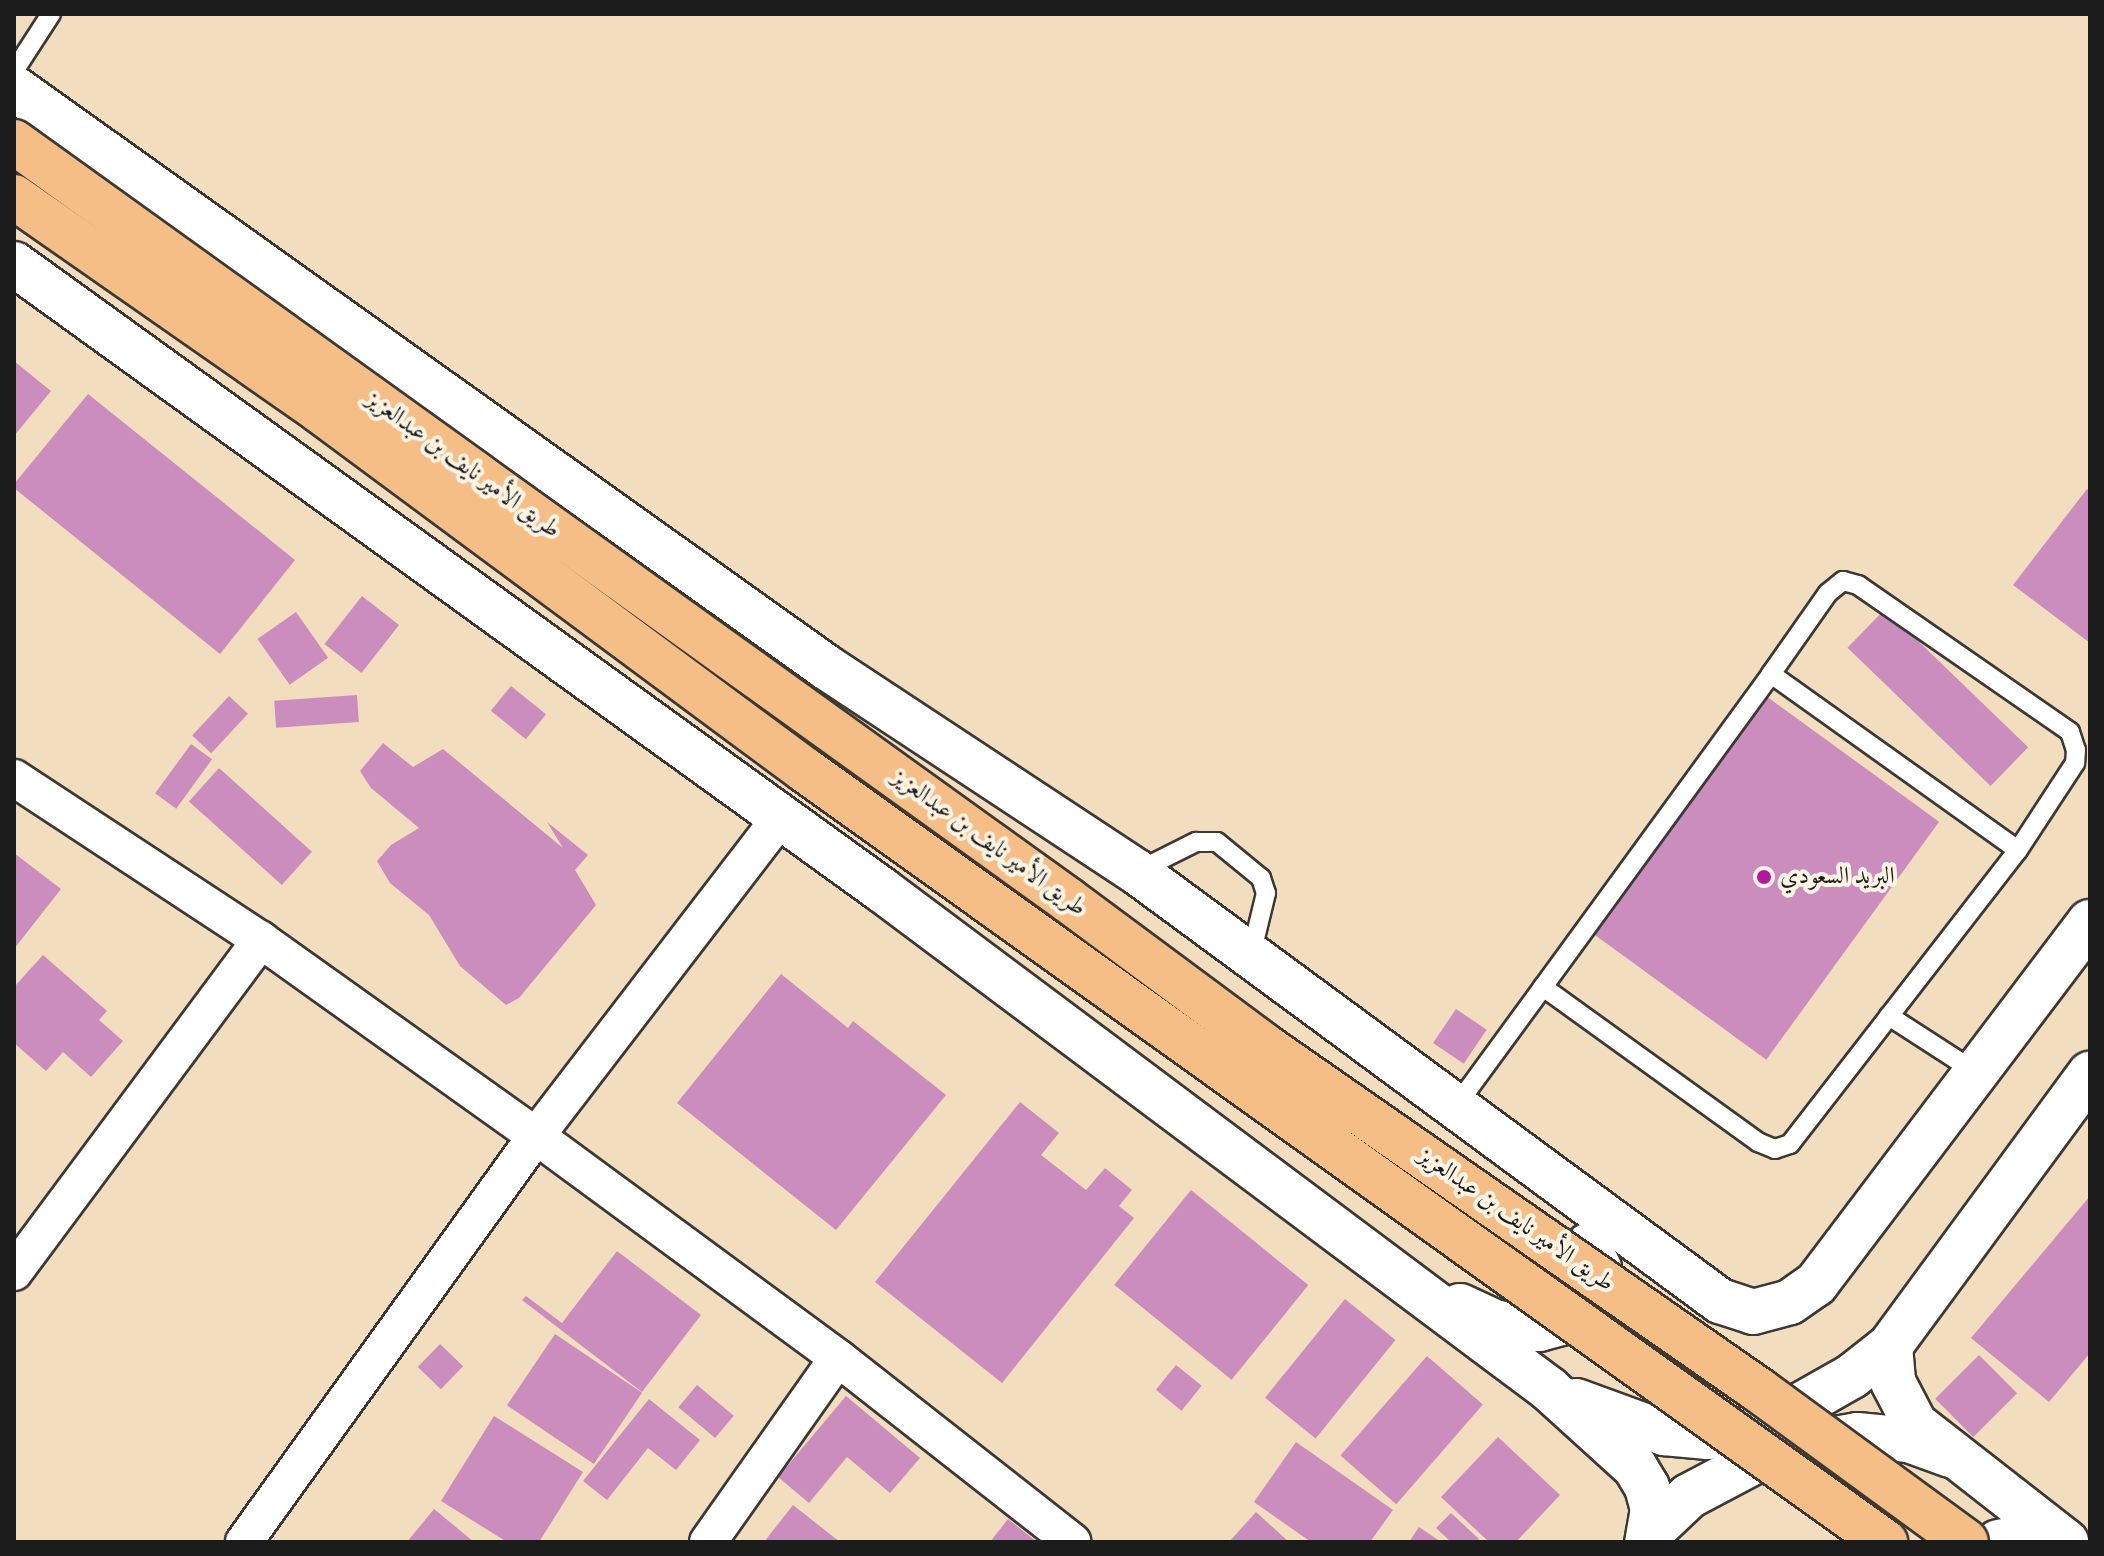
<!DOCTYPE html>
<meta charset="utf-8">
<style>
body{margin:0}
#map{position:relative;width:2104px;height:1556px;overflow:hidden;background:#f3ddbf;font-family:"IM FELL DW Pica",Amiri,serif}
div>[style]{position:absolute}
[style*='--x']{left:calc(var(--x)*1px);top:calc(var(--y)*1px);width:calc(var(--w)*1px);rotate:calc(var(--a)*1deg)}
.building>*{inset:0;background:#cb8dbd;transform-origin:0 0}
.roads{filter:drop-shadow(2px 0 #3c3934) drop-shadow(-2px 0 #3c3934) drop-shadow(0 2px #3c3934) drop-shadow(0 -2px #3c3934)}
.service>*{height:18px;margin:-9px;padding:0 9px;transform-origin:9px;border-radius:9px;background:#fff}
.minor>*{height:36px;margin:-18px;padding:0 18px;transform-origin:18px;border-radius:18px;background:#fff}
.tertiary>*{height:44px;margin:-22px;padding:0 22px;transform-origin:22px;border-radius:22px;background:#fff}
.bridges{filter:drop-shadow(2px 0 #3c3934) drop-shadow(-2px 0 #3c3934) drop-shadow(0 2px #3c3934) drop-shadow(0 -2px #3c3934)}
.primary-bridge>*{height:44px;margin:-22px;padding:0 22px;transform-origin:22px;border-radius:22px;background:#f6be87}
.dots>*{width:22px;height:22px;translate:-50% -50%;box-sizing:border-box;border:4px solid #fcf5e5;border-radius:50%}
span{translate:-50% -50%;white-space:nowrap;text-align:center;line-height:1.15;-webkit-text-stroke:8px #fcf5e5;paint-order:stroke}
.street-label{font-size:24px;color:#1c1c1c}
.poi-label{font-size:24px;color:#1c1c1c}
.left{translate:0 -50%;text-align:left}
.frame{position:absolute;inset:0;border:16px solid #1c1c1c;pointer-events:none}
</style>
<div id="map">
<div class="building">
<div style="clip-path:polygon(14px 361px,51px 391px,14px 436px)"></div>
<div style="clip-path:polygon(88px 394px,295px 560px,220px 654px,14px 488px,14px 484px)"></div>
<div style="clip-path:polygon(2087px 489px,2090px 492px,2090px 643px,2013px 585px)"></div>
<div style="left:362px;top:596px;width:47px;height:61px;rotate:38deg"></div>
<div style="left:1885px;top:609px;width:199px;height:54px;rotate:44deg"></div>
<div style="left:296px;top:612px;width:56px;height:47px;rotate:55deg"></div>
<div style="left:511px;top:686px;width:45px;height:32px;rotate:39deg"></div>
<div style="left:357px;top:695px;width:27px;height:83px;rotate:86deg"></div>
<div style="left:229px;top:696px;width:26px;height:54px;rotate:43deg"></div>
<div style="left:1766px;top:696px;width:214px;height:294px;rotate:36deg"></div>
<div style="clip-path:polygon(383px 743px,413px 767px,443px 749px,563px 848px,547px 822px,588px 855px,575px 870px,596px 905px,519px 998px,506px 1005px,460px 966px,429px 915px,390px 883px,377px 861px,391px 845px,419px 828px,371px 788px,360px 771px)"></div>
<div style="left:191px;top:744px;width:26px;height:61px;rotate:36deg"></div>
<div style="left:219px;top:768px;width:125px;height:45px;rotate:42deg"></div>
<div style="clip-path:polygon(14px 853px,61px 889px,14px 949px)"></div>
<div style="clip-path:polygon(43px 955px,107px 1011px,99px 1020px,123px 1041px,91px 1077px,63px 1052px,46px 1071px,14px 1043px,14px 987px)"></div>
<div style="clip-path:polygon(781px 974px,848px 1028px,853px 1021px,946px 1095px,836px 1230px,677px 1103px)"></div>
<div style="left:1456px;top:1009px;width:37px;height:41px;rotate:34deg"></div>
<div style="clip-path:polygon(1020px 1102px,1059px 1133px,1041px 1155px,1086px 1190px,1105px 1168px,1132px 1190px,1119px 1206px,1134px 1218px,1002px 1383px,875px 1282px)"></div>
<div style="left:1191px;top:1190px;width:151px;height:122px;rotate:39deg"></div>
<div style="clip-path:polygon(2090px 1196px,2090px 1353px,2049px 1402px,1971px 1338px)"></div>
<div style="clip-path:polygon(617px 1251px,701px 1315px,642px 1392px,522px 1300px,526px 1296px,562px 1323px)"></div>
<div style="left:1345px;top:1299px;width:65px;height:127px;rotate:39deg"></div>
<div style="left:555px;top:1334px;width:105px;height:86px;rotate:34deg"></div>
<div style="left:440px;top:1344px;width:32px;height:32px;rotate:44deg"></div>
<div style="left:1979px;top:1355px;width:54px;height:62px;rotate:45deg"></div>
<div style="left:1427px;top:1356px;width:74px;height:132px;rotate:41deg"></div>
<div style="left:1176px;top:1365px;width:33px;height:32px;rotate:39deg"></div>
<div style="left:697px;top:1385px;width:48px;height:29px;rotate:40deg"></div>
<div style="clip-path:polygon(846px 1396px,920px 1458px,890px 1493px,847px 1457px,809px 1503px,778px 1477px)"></div>
<div style="clip-path:polygon(649px 1399px,700px 1440px,676px 1470px,648px 1448px,607px 1500px,583px 1481px)"></div>
<div style="clip-path:polygon(494px 1416px,583px 1472px,539px 1542px,507px 1542px,441px 1501px)"></div>
<div style="clip-path:polygon(1498px 1437px,1560px 1495px,1516px 1542px,1489px 1542px,1441px 1497px)"></div>
<div style="clip-path:polygon(1296px 1442px,1393px 1510px,1370px 1542px,1311px 1542px,1254px 1502px)"></div>
<div style="clip-path:polygon(793px 1505px,840px 1542px,764px 1542px)"></div>
<div style="clip-path:polygon(434px 1509px,474px 1542px,407px 1542px)"></div>
<div style="clip-path:polygon(1256px 1512px,1289px 1542px,1229px 1542px)"></div>
<div style="clip-path:polygon(1451px 1513px,1479px 1539px,1476px 1542px,1451px 1542px,1436px 1528px)"></div>
<div style="clip-path:polygon(1008px 1519px,1037px 1542px,990px 1542px)"></div>
<div style="clip-path:polygon(1419px 1527px,1441px 1542px,1409px 1542px)"></div>
</div>
<div class="roads">
<div class="service">
<div style="--x:14;--y:71;--w:68;--a:-57"></div>
<div style="--x:1771;--y:674;--w:303;--a:35.5"></div>
<div style="--x:1138;--y:871;--w:65;--a:-26.6"></div>
<div style="--x:1196;--y:842;--w:21;--a:0"></div>
<div style="--x:1217;--y:842;--w:57;--a:39.3"></div>
<div style="--x:1261;--y:878;--w:16;--a:72"></div>
<div style="--x:1266;--y:893;--w:64;--a:103.6"></div>
<div style="--x:1889;--y:1016;--w:105;--a:32.9"></div>
<div style="--x:1456;--y:1106;--w:147;--a:-53.8"></div>
<div style="--x:1543;--y:987;--w:387;--a:-53.9"></div>
<div style="--x:1771;--y:674;--w:99;--a:-54.9"></div>
<div style="--x:1828;--y:593;--w:19;--a:-39"></div>
<div style="--x:1843;--y:581;--w:16;--a:15"></div>
<div style="--x:1858;--y:585;--w:258;--a:34.7"></div>
<div style="--x:2070;--y:732;--w:19;--a:72"></div>
<div style="--x:2076;--y:750;--w:13;--a:94"></div>
<div style="--x:2075;--y:763;--w:104;--a:123.2"></div>
<div style="--x:2018;--y:850;--w:372;--a:127.8"></div>
<div style="--x:1790;--y:1144;--w:16;--a:162"></div>
<div style="--x:1775;--y:1149;--w:18;--a:-158"></div>
<div style="--x:1758;--y:1142;--w:265;--a:-144.2"></div>
</div>
<div class="minor">
<div style="--x:14;--y:778;--w:295;--a:33.3"></div>
<div style="--x:261;--y:940;--w:338;--a:35.5"></div>
<div style="--x:536;--y:1136;--w:375;--a:36.3"></div>
<div style="--x:838;--y:1358;--w:298;--a:38.1"></div>
<div style="--x:14;--y:1272;--w:414;--a:-53.4"></div>
<div style="--x:244;--y:1542;--w:500;--a:-54.28"></div>
<div style="--x:536;--y:1136;--w:401;--a:-52.5"></div>
<div style="--x:708;--y:1542;--w:225;--a:-54.8"></div>
</div>
<div class="tertiary">
<div style="--x:14;--y:88;--w:997;--a:35.49"></div>
<div style="--x:826;--y:667;--w:372;--a:33.4"></div>
<div style="--x:1137;--y:872;--w:724;--a:36.35"></div>
<div style="--x:1720;--y:1301;--w:35;--a:18"></div>
<div style="--x:1753;--y:1312;--w:38;--a:-15"></div>
<div style="--x:1790;--y:1302;--w:32;--a:-35"></div>
<div style="--x:1816;--y:1284;--w:454;--a:-52.9"></div>
<div style="--x:14;--y:264;--w:1070;--a:35.8"></div>
<div style="--x:882;--y:890;--w:833;--a:36.8"></div>
<div style="--x:1549;--y:1389;--w:116;--a:42.2"></div>
<div style="--x:1635;--y:1467;--w:23;--a:59"></div>
<div style="--x:1647;--y:1487;--w:23;--a:75"></div>
<div style="--x:1653;--y:1509;--w:34;--a:100"></div>
<div style="--x:1460;--y:1306;--w:38;--a:25"></div>
<div style="--x:1494;--y:1322;--w:30;--a:12"></div>
<div style="--x:1523;--y:1328;--w:16;--a:4"></div>
<div style="--x:1539;--y:1329;--w:28;--a:-15"></div>
<div style="--x:1566;--y:1322;--w:24;--a:-42"></div>
<div style="--x:1584;--y:1306;--w:26;--a:-59"></div>
<div style="--x:1597;--y:1284;--w:16;--a:-83"></div>
<div style="--x:1599;--y:1268;--w:25;--a:-116"></div>
<div style="--x:1890;--y:1346;--w:36;--a:85"></div>
<div style="--x:1893;--y:1382;--w:47;--a:62.4"></div>
<div style="--x:1915;--y:1424;--w:192;--a:38"></div>
<div style="--x:1576;--y:1401;--w:94;--a:20"></div>
<div style="--x:1664;--y:1433;--w:44;--a:5.2"></div>
<div style="--x:1708;--y:1437;--w:41;--a:-11.3"></div>
<div style="--x:1748;--y:1429;--w:32;--a:-20"></div>
<div style="--x:1778;--y:1418;--w:85;--a:-29.6"></div>
<div style="--x:1852;--y:1376;--w:48;--a:-38.3"></div>
<div style="--x:1890;--y:1346;--w:338;--a:-53.7"></div>
<div style="--x:1651;--y:1532;--w:52;--a:-43.5"></div>
<div style="--x:1689;--y:1496;--w:101;--a:-27.8"></div>
<div style="--x:1778;--y:1449;--w:80;--a:-10"></div>
<div style="--x:1857;--y:1435;--w:52;--a:5.5"></div>
<div style="--x:1909;--y:1440;--w:44;--a:20.1"></div>
<div style="--x:1998;--y:1542;--w:25;--a:-11"></div>
<div style="--x:2023;--y:1537;--w:11;--a:27"></div>
</div>
</div>
<div class="bridges">
<div class="primary-bridge">
<div style="--x:14;--y:142;--w:1298;--a:35.72"></div>
<div style="--x:1068;--y:900;--w:243;--a:36.6"></div>
<div style="--x:1263;--y:1045;--w:606;--a:34.84"></div>
<div style="--x:1760;--y:1391;--w:255;--a:36.2"></div>
<div style="--x:14;--y:197;--w:372;--a:34.9"></div>
<div style="--x:319;--y:410;--w:605;--a:36.53"></div>
<div style="--x:805;--y:770;--w:1328;--a:35.56"></div>
</div>
</div>
<div class="dots">
<div style="left:1764px;top:877px;background:#b5179e"></div>
</div>
<div class="street-label">
<span style="left:463px;top:465px;rotate:36deg">طريق الأمير نايف بن عبدالعزيز</span>
<span style="left:989px;top:843px;rotate:36deg">طريق الأمير نايف بن عبدالعزيز</span>
<span style="left:1516px;top:1220px;rotate:35deg">طريق الأمير نايف بن عبدالعزيز</span>
</div>
<div class="poi-label">
<span class="left" style="left:1780px;top:877px">البريد السعودي</span>
</div>
<div class="frame"></div>
</div>
